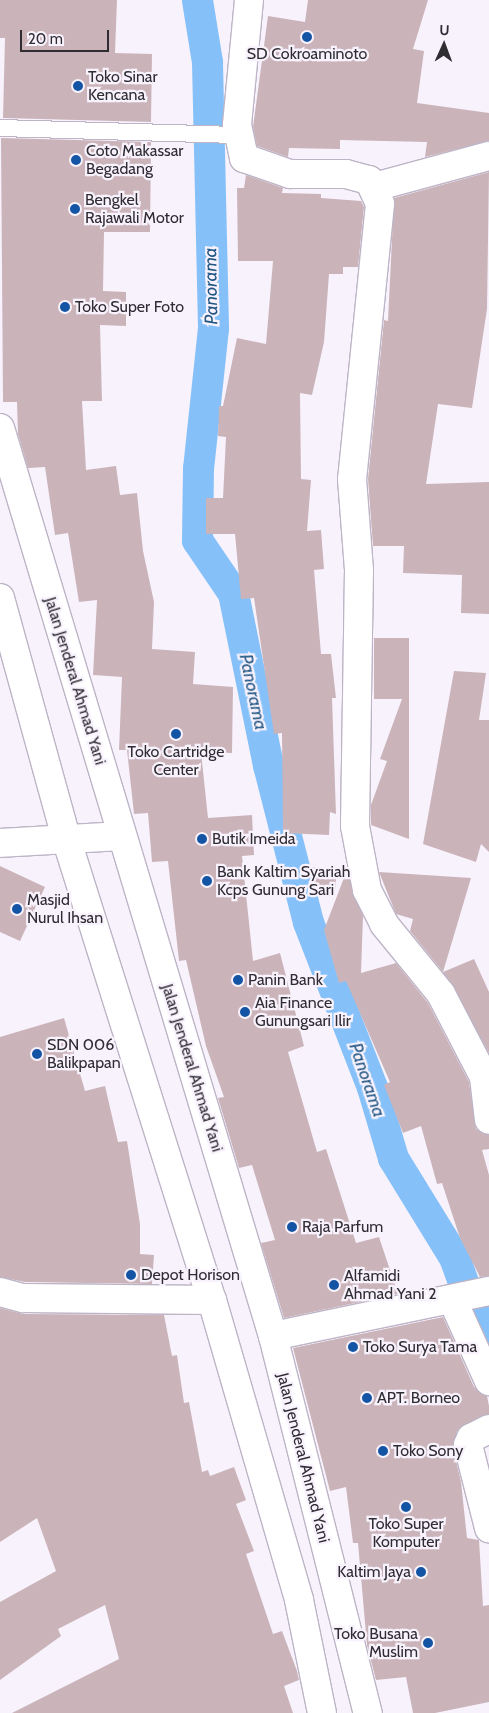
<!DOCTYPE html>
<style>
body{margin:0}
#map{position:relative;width:489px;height:1713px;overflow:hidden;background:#f8f2fd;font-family:Cabin,sans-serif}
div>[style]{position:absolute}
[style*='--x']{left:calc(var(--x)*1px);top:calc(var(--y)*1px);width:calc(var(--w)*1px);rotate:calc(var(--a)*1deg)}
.canal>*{height:31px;margin:-15.5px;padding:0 15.5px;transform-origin:15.5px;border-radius:15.5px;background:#85c1f8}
.building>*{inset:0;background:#cab4ba;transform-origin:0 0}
.roads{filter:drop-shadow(1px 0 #bdb4c6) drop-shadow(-1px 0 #bdb4c6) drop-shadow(0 1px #bdb4c6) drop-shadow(0 -1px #bdb4c6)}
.lane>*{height:16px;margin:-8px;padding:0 8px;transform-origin:8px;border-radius:8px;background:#fff}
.street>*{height:28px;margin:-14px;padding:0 14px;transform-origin:14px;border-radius:14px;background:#fff}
.secondary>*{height:28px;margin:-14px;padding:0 14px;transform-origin:14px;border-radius:14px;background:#fff}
.dots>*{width:14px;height:14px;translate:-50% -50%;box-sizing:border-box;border:2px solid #f8f2fd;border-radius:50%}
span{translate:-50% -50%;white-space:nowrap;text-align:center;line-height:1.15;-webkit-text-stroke:4.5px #f8f2fd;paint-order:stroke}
.poi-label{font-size:16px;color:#2f2c32}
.left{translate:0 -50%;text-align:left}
.right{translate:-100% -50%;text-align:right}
.street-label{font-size:16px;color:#2f2c32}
.water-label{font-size:18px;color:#215683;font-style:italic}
.north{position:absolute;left:419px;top:20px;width:50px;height:50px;-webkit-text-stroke:4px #f8f2fd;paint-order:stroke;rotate:2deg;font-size:14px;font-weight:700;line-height:20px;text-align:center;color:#2f2c32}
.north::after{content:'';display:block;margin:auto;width:18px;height:22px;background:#2f2c32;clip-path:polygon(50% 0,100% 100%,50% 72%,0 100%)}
.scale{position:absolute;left:20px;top:30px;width:89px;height:22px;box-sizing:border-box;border:2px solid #2f2c32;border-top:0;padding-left:6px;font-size:15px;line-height:18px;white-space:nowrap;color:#2f2c32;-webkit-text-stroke:4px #f8f2fd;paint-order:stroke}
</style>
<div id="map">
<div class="canal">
<div style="--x:197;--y:0;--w:63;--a:80.8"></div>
<div style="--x:207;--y:62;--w:266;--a:88.7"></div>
<div style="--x:213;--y:328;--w:141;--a:96.1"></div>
<div style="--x:198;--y:468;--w:72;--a:90.8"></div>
<div style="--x:197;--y:540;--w:64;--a:55.8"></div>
<div style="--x:233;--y:593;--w:176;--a:78.5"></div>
<div style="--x:268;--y:765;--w:162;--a:75.7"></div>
<div style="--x:308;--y:922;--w:177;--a:68.8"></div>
<div style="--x:372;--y:1087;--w:74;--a:73.5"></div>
<div style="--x:393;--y:1158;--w:116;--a:58.4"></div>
<div style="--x:454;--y:1257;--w:103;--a:70.2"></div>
</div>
<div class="building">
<div style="clip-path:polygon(0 0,117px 0,115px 53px,152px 54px,151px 122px,3px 118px,5px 38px,0 38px)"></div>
<div style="clip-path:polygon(308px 0,428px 0,413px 49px,424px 51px,417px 103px,489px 113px,489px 141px,425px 157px,427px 142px,340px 140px,340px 149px,289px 148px,288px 157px,257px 146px,253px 127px,268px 16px,305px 22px)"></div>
<div style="clip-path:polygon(1px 138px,151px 142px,150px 232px,104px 232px,103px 291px,126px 292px,126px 326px,100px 325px,102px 401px,82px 401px,86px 470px,116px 466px,120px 495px,137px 493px,143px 551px,154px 602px,152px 649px,195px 652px,193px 684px,233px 687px,232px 753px,201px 752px,208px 818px,252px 815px,254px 855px,242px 856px,253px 961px,280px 953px,304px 1046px,288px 1052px,317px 1152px,326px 1149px,356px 1243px,379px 1237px,398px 1294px,284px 1318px,261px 1243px,275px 1240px,252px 1165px,239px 1168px,218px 1098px,224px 1097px,206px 1046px,186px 960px,179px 961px,168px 861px,152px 862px,148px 813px,134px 814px,127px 750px,119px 750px,122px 677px,93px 675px,97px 600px,79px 602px,68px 533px,55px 535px,45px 467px,28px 468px,18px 434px,17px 402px,3px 402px)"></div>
<div style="clip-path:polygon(489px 172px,487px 309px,472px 408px,438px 404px,426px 484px,489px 482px,489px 614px,461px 613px,462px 575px,403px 573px,404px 546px,373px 546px,368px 479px,384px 320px,388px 321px,394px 198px)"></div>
<div style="clip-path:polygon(246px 175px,283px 188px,282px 193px,321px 194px,321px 198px,361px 201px,364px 207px,358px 267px,343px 267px,343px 274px,329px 274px,324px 342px,312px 395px,300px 393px,301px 479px,311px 480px,307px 531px,321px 530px,324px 569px,314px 570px,321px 654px,331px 654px,336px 698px,332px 698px,336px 814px,330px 812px,329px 835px,283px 833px,282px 733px,274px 734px,254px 598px,241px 599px,235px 534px,206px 534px,206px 498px,223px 498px,226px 437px,218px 436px,219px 406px,223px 406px,237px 338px,266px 344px,273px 261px,238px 261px,237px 188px,244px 188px)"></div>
<div style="clip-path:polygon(374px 638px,409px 638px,409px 839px,371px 825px,371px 805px,387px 761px,380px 759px,402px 699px,374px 699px)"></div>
<div style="clip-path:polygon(454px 671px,486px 673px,479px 720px,489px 720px,489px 852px,481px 844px,476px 862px,423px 844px)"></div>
<div style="clip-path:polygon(0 866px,45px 887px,20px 941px,0 932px)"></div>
<div style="left:313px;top:867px;width:24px;height:25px;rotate:5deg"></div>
<div style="clip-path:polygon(347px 870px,363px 916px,361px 973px,396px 963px,428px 1003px,469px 1082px,476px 1129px,489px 1135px,489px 1149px,482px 1150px,489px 1175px,489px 1276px,480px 1277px,460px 1238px,442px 1183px,437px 1184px,421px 1126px,403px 1133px,384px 1085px,390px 1082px,346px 981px,339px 983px,324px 930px)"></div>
<div style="clip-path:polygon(379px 872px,471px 878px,443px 972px,410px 931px,413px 919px,396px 914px)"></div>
<div style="clip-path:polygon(474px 959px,489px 992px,489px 1053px,443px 972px)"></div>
<div style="clip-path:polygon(64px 1018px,85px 1091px,105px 1086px,118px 1142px,127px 1141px,140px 1224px,140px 1254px,154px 1255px,152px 1284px,25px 1282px,0 1277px,0 1037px)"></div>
<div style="clip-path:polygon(0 1308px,23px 1314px,164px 1315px,172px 1356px,177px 1355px,184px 1403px,189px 1402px,202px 1472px,208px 1470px,210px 1476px,234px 1467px,246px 1500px,236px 1504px,254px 1551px,246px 1554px,273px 1634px,282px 1631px,297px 1671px,299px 1680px,284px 1686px,293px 1713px,12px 1713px,119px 1659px,105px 1605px,58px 1629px,61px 1636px,0 1680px,0 1602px,56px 1571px,37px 1518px,0 1542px)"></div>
<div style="clip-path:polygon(443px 1317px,474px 1387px,487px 1396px,489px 1406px,489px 1414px,457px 1431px,453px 1448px,461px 1482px,467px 1538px,479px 1540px,483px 1606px,489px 1605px,489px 1702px,435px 1713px,413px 1713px,406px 1677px,376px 1680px,367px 1645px,358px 1543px,353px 1543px,346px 1487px,330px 1491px,293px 1348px)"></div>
</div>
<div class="roads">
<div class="lane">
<div style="--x:0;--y:128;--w:239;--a:1.7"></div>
</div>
<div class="street">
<div style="--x:249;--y:0;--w:126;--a:95.5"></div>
<div style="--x:237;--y:125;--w:34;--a:78"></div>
<div style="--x:244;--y:158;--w:49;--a:19.2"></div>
<div style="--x:290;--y:174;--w:56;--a:0"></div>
<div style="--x:346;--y:174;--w:24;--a:15"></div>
<div style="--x:369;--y:180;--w:26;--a:65"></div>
<div style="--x:380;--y:204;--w:276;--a:95.8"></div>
<div style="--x:352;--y:479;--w:91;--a:85.6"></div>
<div style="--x:359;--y:570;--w:256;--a:90.9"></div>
<div style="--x:355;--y:826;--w:65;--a:79.4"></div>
<div style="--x:367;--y:890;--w:38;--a:63"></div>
<div style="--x:384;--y:924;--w:90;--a:50.8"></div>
<div style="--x:441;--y:994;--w:93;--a:62.6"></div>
<div style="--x:484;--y:1077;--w:43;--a:83.4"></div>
<div style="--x:374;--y:187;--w:119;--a:-15.1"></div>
<div style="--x:0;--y:843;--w:121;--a:-3.3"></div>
<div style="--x:0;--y:1292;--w:24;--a:15"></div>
<div style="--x:23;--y:1298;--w:189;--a:0.6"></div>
<div style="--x:453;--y:1301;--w:88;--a:65.8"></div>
<div style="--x:489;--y:1429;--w:20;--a:153"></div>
<div style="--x:471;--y:1438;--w:8;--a:113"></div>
<div style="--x:468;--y:1445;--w:86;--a:75.8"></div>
</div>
<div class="secondary">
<div style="--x:0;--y:428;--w:948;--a:73.27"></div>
<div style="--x:273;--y:1336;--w:389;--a:75.9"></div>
<div style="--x:0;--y:598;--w:249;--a:74.6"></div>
<div style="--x:66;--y:838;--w:485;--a:72.5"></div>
<div style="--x:212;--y:1300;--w:312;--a:73.8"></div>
<div style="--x:299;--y:1600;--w:115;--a:78.5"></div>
<div style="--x:273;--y:1336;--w:221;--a:-11.8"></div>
</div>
</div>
<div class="dots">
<div style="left:307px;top:37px;background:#1454a4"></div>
<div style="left:78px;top:86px;background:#1454a4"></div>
<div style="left:76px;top:160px;background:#1454a4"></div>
<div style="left:75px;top:209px;background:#1454a4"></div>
<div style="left:65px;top:307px;background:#1454a4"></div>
<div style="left:176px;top:734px;background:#1454a4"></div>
<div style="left:202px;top:839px;background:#1454a4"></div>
<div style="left:207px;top:881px;background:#1454a4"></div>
<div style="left:17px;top:909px;background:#1454a4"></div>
<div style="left:238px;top:980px;background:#1454a4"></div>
<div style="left:245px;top:1012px;background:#1454a4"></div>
<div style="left:37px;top:1054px;background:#1454a4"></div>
<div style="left:292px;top:1227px;background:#1454a4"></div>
<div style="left:131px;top:1275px;background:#1454a4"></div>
<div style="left:334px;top:1285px;background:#1454a4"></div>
<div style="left:353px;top:1347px;background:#1454a4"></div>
<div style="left:367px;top:1398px;background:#1454a4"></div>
<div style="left:383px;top:1451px;background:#1454a4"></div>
<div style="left:406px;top:1507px;background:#1454a4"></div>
<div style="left:421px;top:1572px;background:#1454a4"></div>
<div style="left:428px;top:1643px;background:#1454a4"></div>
</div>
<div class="poi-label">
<span style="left:307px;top:54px">SD Cokroaminoto</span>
<span class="left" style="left:88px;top:86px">Toko Sinar<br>Kencana</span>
<span class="left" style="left:86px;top:160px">Coto Makassar<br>Begadang</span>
<span class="left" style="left:85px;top:209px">Bengkel<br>Rajawali Motor</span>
<span class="left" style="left:75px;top:307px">Toko Super Foto</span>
<span style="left:176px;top:761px">Toko Cartridge<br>Center</span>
<span class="left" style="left:212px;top:839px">Butik Imeida</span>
<span class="left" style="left:217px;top:881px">Bank Kaltim Syariah<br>Kcps Gunung Sari</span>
<span class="left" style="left:27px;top:909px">Masjid<br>Nurul Ihsan</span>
<span class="left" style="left:248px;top:980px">Panin Bank</span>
<span class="left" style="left:255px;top:1012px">Aia Finance<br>Gunungsari Ilir</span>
<span class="left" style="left:47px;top:1054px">SDN 006<br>Balikpapan</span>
<span class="left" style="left:302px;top:1227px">Raja Parfum</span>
<span class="left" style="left:141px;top:1275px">Depot Horison</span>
<span class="left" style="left:344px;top:1285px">Alfamidi<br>Ahmad Yani 2</span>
<span class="left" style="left:363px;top:1347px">Toko Surya Tama</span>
<span class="left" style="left:377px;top:1398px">APT. Borneo</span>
<span class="left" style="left:393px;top:1451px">Toko Sony</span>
<span style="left:406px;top:1533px">Toko Super<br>Komputer</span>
<span class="right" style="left:411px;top:1572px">Kaltim Jaya</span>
<span class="right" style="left:418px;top:1643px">Toko Busana<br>Muslim</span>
</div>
<div class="street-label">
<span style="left:75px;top:681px;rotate:73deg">Jalan Jenderal Ahmad Yani</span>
<span style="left:192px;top:1068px;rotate:73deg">Jalan Jenderal Ahmad Yani</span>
<span style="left:303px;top:1458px;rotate:76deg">Jalan Jenderal Ahmad Yani</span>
</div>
<div class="water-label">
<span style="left:211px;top:286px;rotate:-91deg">Panorama</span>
<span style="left:253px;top:692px;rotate:78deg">Panorama</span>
<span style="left:367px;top:1080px;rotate:71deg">Panorama</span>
</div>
<div class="north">U</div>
<div class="scale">20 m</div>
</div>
